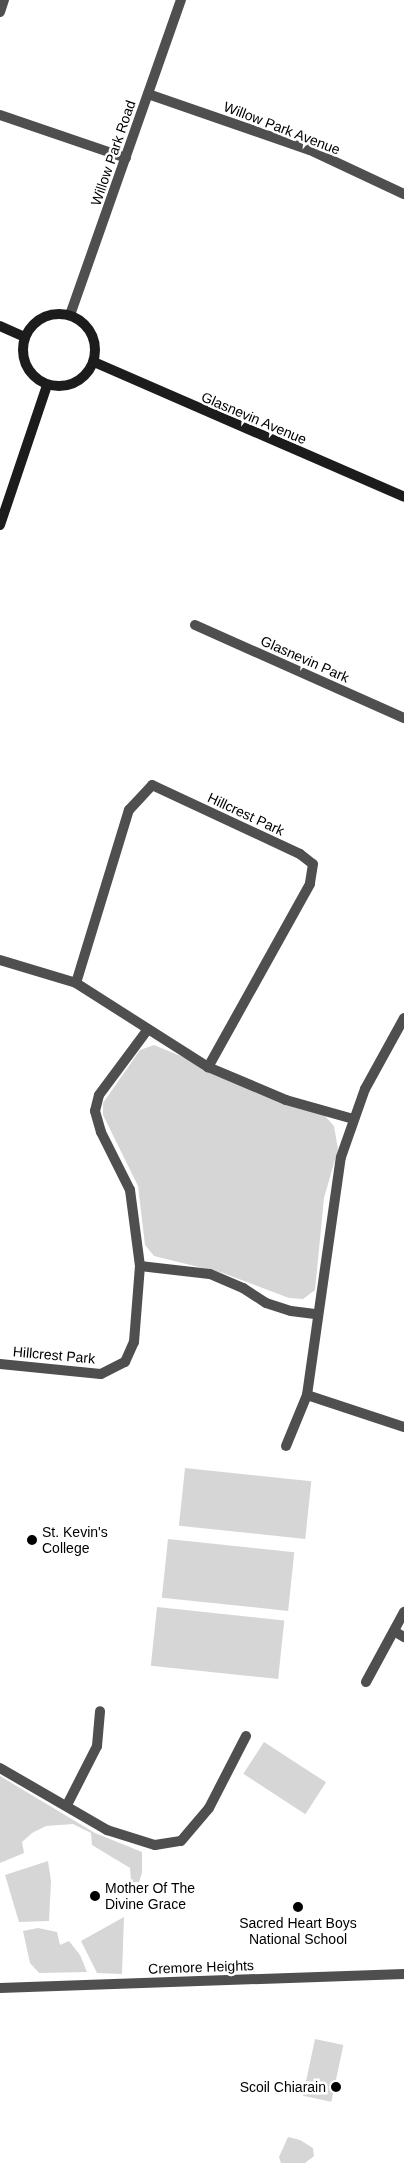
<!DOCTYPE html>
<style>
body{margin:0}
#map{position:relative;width:404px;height:2163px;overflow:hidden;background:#fff;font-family:Arial,sans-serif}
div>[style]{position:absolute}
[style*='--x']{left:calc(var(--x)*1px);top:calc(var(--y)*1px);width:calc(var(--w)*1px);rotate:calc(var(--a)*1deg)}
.green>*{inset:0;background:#d6d6d6;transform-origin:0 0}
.street>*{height:10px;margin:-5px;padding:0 5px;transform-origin:5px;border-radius:5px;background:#4f4f4f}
.secondary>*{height:10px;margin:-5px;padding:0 5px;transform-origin:5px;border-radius:5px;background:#1c1c1c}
.secondary>.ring{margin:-5px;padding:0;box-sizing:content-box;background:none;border:10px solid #1c1c1c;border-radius:50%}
.dots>*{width:14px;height:14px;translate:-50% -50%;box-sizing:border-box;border:2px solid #fff;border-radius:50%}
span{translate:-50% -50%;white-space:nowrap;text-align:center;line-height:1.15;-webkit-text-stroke:5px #fff;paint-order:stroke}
.street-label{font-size:14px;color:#000}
.poi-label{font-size:14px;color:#000}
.left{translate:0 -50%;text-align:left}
.right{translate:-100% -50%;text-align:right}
</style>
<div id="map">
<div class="green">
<div style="clip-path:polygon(154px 1045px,325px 1116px,334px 1126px,338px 1149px,324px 1198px,315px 1290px,303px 1299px,289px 1298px,223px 1273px,154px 1256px,145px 1245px,138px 1186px,103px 1115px,103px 1103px,140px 1050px)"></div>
<div style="left:185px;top:1468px;width:127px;height:58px;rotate:6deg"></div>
<div style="left:168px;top:1539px;width:127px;height:59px;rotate:6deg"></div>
<div style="left:157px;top:1607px;width:128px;height:59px;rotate:6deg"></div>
<div style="left:264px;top:1742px;width:74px;height:38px;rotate:33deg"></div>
<div style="clip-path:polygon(0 1776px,95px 1833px,142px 1852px,142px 1873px,139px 1882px,131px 1882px,130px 1868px,92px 1845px,91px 1833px,73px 1824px,46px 1826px,32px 1833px,22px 1842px,24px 1853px,0 1863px)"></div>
<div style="clip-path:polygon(48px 1861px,51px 1881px,49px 1921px,19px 1922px,5px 1875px)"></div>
<div style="clip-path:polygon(124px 1917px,122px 1974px,97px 1973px,81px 1941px)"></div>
<div style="clip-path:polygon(38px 1928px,57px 1932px,60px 1945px,69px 1941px,80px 1955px,87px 1972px,39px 1973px,30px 1963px,23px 1931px)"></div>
<div style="left:315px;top:2039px;width:29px;height:58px;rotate:12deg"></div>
<div style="clip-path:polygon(288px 2137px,300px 2140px,313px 2148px,314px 2156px,305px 2163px,281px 2163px,279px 2157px)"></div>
</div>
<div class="street">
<div style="--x:0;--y:12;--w:13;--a:-72"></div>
<div style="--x:148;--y:94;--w:171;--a:19.1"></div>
<div style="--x:310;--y:150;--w:104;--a:25.1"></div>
<div style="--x:0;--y:115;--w:133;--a:18.8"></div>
<div style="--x:70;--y:315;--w:334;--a:-70.6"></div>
<div style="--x:195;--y:625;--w:229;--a:24"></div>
<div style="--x:0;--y:960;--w:79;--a:16.8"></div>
<div style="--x:76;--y:983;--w:156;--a:32.5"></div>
<div style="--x:208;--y:1067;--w:85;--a:22.9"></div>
<div style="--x:286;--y:1100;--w:70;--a:15.8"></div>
<div style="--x:76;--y:983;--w:181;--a:-73"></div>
<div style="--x:129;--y:810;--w:34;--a:-47"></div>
<div style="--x:152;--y:785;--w:163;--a:25"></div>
<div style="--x:300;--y:854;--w:16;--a:38"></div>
<div style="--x:313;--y:864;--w:20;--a:99"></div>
<div style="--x:310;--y:884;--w:210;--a:119.1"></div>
<div style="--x:140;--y:1266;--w:70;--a:6.5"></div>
<div style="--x:210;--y:1274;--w:36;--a:23"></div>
<div style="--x:243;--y:1288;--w:27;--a:33"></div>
<div style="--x:266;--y:1303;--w:26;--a:18"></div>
<div style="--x:291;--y:1311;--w:26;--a:7"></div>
<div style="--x:0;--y:1364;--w:101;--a:5.7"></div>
<div style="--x:101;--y:1374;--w:27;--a:-27"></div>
<div style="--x:125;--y:1362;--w:22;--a:-66"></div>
<div style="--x:134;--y:1342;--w:76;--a:-85.5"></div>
<div style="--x:140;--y:1266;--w:77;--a:-97.5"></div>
<div style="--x:130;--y:1190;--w:65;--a:-116.6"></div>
<div style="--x:101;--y:1132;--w:22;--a:-106"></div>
<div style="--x:95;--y:1111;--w:16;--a:-76"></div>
<div style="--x:99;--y:1095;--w:82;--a:-53.4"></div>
<div style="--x:307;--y:1395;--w:102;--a:18.3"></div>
<div style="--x:286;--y:1446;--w:55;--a:-67.6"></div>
<div style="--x:307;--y:1395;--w:240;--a:-81.9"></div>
<div style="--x:341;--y:1157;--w:72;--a:-70.6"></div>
<div style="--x:365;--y:1089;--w:81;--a:-61.2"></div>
<div style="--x:394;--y:1631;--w:12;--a:31"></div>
<div style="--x:366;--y:1682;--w:80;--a:-61.5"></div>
<div style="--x:0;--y:1768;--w:124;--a:30.1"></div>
<div style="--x:107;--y:1830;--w:50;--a:17.4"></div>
<div style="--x:155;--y:1845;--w:26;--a:-9"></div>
<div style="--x:181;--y:1841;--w:43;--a:-49.7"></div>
<div style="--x:209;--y:1808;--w:81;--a:-62.8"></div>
<div style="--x:67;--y:1805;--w:66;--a:-63"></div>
<div style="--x:97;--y:1746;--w:35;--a:-85"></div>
<div style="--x:0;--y:1988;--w:404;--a:-2"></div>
</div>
<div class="secondary">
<div class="ring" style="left:23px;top:314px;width:62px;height:62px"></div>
<div style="--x:0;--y:326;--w:27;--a:24"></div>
<div style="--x:94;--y:362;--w:338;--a:23.5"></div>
<div style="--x:0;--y:525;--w:148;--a:-71.4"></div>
</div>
<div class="dots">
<div style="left:32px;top:1540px;background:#000"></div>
<div style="left:95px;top:1896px;background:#000"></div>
<div style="left:298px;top:1907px;background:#000"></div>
<div style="left:336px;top:2087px;background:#000"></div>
</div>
<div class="street-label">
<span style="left:282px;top:128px;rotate:21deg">Willow Park Avenue</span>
<span style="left:113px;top:153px;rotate:-71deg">Willow Park Road</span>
<span style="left:254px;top:418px;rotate:23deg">Glasnevin Avenue</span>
<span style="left:305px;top:659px;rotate:24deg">Glasnevin Park</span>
<span style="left:246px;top:814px;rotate:25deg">Hillcrest Park</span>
<span style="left:54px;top:1355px;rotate:5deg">Hillcrest Park</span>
<span style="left:201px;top:1967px;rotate:-2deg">Cremore Heights</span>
</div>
<div class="poi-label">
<span class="left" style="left:42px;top:1540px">St. Kevin's<br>College</span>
<span class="left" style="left:105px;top:1896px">Mother Of The<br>Divine Grace</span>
<span style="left:298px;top:1931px">Sacred Heart Boys<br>National School</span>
<span class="right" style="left:326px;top:2087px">Scoil Chiarain</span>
</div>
</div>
